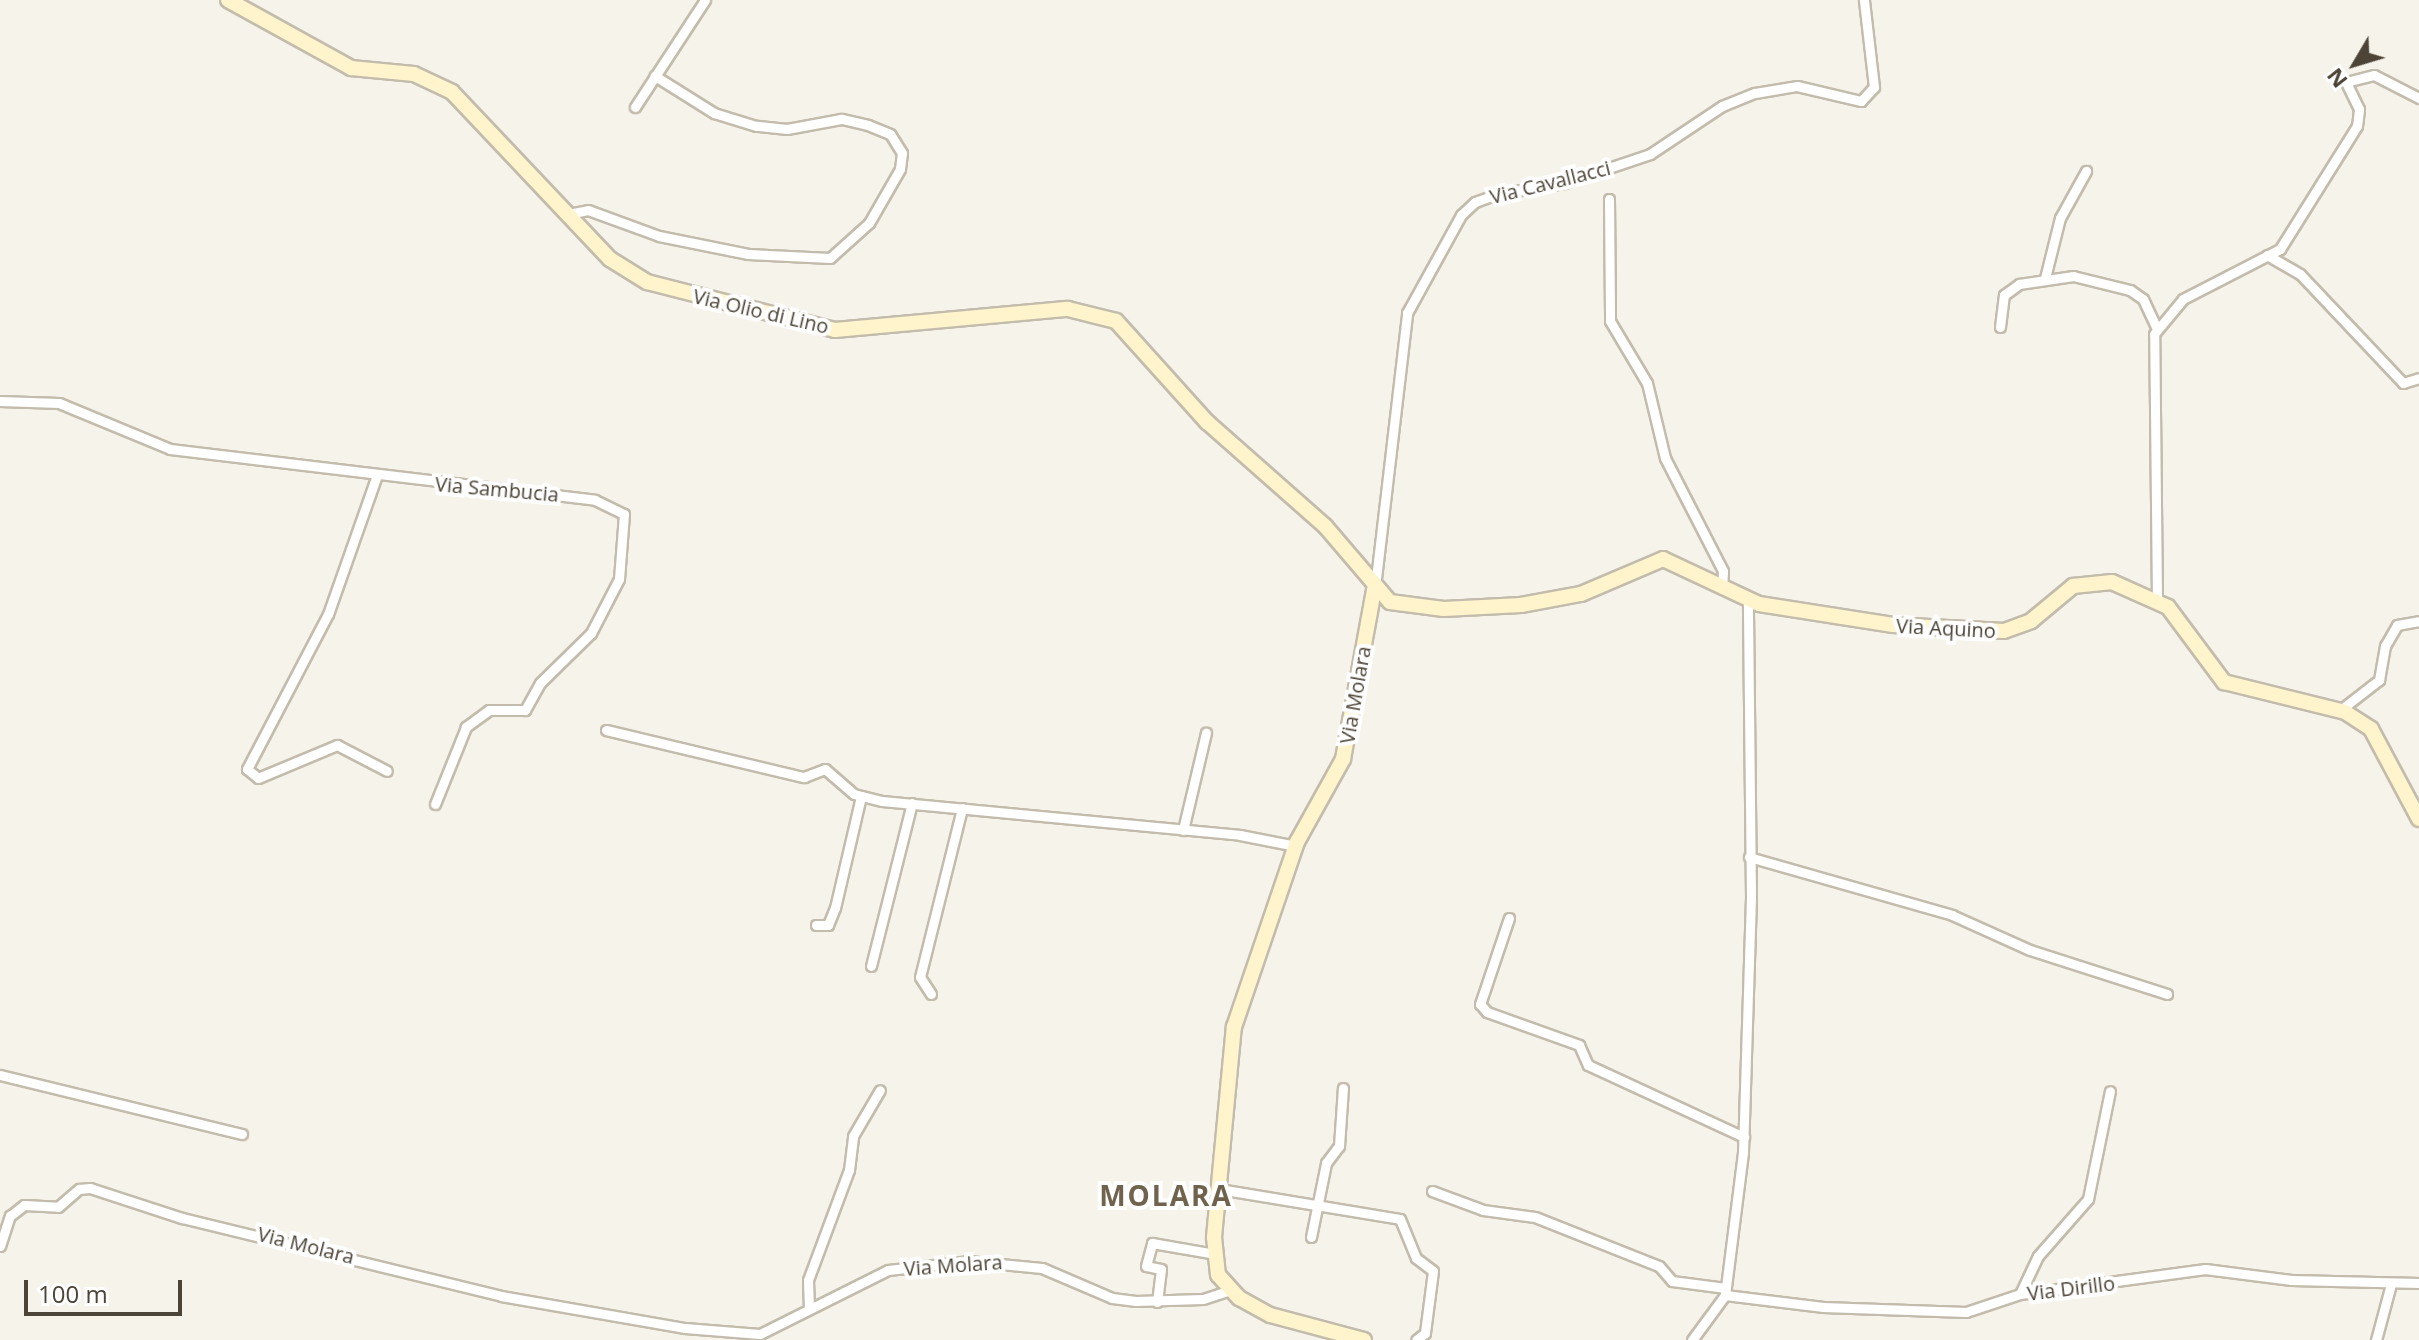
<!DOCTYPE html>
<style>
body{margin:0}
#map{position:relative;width:2419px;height:1340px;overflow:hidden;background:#f6f3eb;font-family:"Open Sans",sans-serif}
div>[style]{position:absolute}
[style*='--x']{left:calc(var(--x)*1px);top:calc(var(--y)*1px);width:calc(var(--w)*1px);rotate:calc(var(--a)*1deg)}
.roads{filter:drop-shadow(2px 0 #c3bcac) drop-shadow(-2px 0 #c3bcac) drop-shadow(0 2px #c3bcac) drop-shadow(0 -2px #c3bcac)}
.street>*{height:9px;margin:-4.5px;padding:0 4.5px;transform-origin:4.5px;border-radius:4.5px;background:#fff}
.secondary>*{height:14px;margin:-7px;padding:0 7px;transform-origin:7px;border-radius:7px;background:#fff4cc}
span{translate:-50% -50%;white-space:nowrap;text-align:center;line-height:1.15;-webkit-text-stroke:8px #fff;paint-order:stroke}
.street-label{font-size:20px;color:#4c4437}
.district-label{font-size:28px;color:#70634d;font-weight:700;letter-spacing:2px}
.north{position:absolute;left:2315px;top:24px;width:80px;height:80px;-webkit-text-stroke:6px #fff;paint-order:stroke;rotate:232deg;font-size:22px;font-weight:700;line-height:32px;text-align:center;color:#4c4437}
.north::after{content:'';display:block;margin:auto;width:28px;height:36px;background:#4c4437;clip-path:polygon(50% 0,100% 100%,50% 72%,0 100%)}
.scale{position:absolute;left:24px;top:1280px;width:158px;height:36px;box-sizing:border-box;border:4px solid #4c4437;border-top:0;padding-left:10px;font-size:24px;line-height:28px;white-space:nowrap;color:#4c4437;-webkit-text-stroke:6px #fff;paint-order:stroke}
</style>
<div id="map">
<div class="roads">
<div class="street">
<div style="--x:635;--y:107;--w:128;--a:-56.8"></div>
<div style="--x:1609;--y:199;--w:122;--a:89.5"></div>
<div style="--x:1610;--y:321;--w:72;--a:59.2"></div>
<div style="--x:1647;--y:383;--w:77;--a:76.5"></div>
<div style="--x:1665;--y:458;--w:127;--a:62.8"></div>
<div style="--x:1723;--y:571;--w:18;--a:93"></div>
<div style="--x:568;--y:214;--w:20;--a:-11"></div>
<div style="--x:588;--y:210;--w:76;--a:20.1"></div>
<div style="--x:659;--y:236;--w:91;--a:11.4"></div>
<div style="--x:748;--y:254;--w:82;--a:2.8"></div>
<div style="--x:830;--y:258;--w:52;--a:-41.9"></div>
<div style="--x:869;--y:223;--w:62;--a:-60.1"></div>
<div style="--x:900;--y:169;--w:16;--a:-83"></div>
<div style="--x:902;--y:153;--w:22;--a:-122"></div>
<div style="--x:890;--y:134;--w:24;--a:-158"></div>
<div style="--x:868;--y:125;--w:28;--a:-167"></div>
<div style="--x:841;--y:119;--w:55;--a:169.5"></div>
<div style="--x:787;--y:129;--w:31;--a:-174"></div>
<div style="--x:756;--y:126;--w:44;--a:-162.8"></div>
<div style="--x:714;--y:113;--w:70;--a:-147.9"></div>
<div style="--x:2267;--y:255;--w:38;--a:30"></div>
<div style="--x:2300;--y:274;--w:150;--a:46.6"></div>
<div style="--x:2403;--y:383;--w:17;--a:-17"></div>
<div style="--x:2045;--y:278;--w:62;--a:-76"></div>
<div style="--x:2060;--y:218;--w:54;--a:-61"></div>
<div style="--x:2000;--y:327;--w:32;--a:-83"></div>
<div style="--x:2004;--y:295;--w:19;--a:-36"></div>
<div style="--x:2019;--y:284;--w:55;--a:-8.4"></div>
<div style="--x:2073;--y:276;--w:59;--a:13.8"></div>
<div style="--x:2130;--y:290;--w:16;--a:35"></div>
<div style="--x:2143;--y:299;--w:33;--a:65"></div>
<div style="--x:0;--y:401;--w:59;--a:1.9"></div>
<div style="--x:59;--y:403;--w:120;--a:22.5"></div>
<div style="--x:170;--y:449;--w:428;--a:6.8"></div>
<div style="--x:595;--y:500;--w:32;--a:26"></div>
<div style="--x:624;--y:514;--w:65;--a:94.4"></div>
<div style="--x:619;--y:579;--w:61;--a:117.4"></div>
<div style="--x:591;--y:633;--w:71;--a:135.6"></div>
<div style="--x:540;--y:683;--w:31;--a:119"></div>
<div style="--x:525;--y:710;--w:36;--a:180"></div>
<div style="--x:489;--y:710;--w:29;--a:144"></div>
<div style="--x:466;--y:727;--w:83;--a:111.9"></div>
<div style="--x:377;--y:475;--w:147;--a:109.4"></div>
<div style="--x:328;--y:614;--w:175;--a:117.6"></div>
<div style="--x:247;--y:769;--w:14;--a:39"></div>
<div style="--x:258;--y:778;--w:86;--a:-22.7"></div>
<div style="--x:337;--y:745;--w:56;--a:27.5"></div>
<div style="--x:1375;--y:587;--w:276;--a:-83.3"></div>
<div style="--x:1407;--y:313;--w:112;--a:-61.1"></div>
<div style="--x:1461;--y:215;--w:19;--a:-43"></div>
<div style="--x:1475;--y:202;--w:23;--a:-20"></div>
<div style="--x:1497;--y:194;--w:68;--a:-9.3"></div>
<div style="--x:1564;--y:183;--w:91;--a:-18.6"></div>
<div style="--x:1650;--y:154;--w:87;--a:-33.7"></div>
<div style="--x:1722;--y:106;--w:35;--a:-22"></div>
<div style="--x:1755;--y:93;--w:43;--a:-9.5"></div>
<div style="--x:1797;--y:86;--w:66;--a:13.2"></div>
<div style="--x:1861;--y:101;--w:19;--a:-47"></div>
<div style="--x:1874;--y:87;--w:88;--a:-96.6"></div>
<div style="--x:2157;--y:600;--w:266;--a:-90.6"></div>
<div style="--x:2154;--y:334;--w:45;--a:-50.4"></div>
<div style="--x:2183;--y:299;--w:109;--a:-27.3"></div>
<div style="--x:2280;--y:249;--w:145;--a:-58"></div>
<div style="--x:2357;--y:126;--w:17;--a:-83"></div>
<div style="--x:2359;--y:109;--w:30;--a:-116"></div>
<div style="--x:2346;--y:82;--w:29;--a:-14"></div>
<div style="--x:2374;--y:75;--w:51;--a:27.1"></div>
<div style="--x:2339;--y:711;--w:51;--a:-37.8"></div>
<div style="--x:2379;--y:680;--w:35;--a:-80"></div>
<div style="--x:2385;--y:646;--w:24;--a:-60"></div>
<div style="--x:2397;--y:625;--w:22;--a:-10"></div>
<div style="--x:606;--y:730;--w:204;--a:13.4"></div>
<div style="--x:804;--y:777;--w:22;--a:-21"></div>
<div style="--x:825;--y:769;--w:38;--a:41"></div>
<div style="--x:854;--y:794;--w:29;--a:14"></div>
<div style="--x:882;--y:801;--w:360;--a:5.4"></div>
<div style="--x:1240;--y:835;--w:57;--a:11.1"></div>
<div style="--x:1183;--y:830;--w:100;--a:-76.7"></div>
<div style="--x:1749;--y:857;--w:211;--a:15.9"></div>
<div style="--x:1952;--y:915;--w:85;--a:24.2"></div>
<div style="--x:2030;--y:950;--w:144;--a:17.8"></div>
<div style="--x:1509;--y:918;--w:91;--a:108.6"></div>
<div style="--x:1480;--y:1004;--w:11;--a:49"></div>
<div style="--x:1487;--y:1012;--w:98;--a:19.7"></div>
<div style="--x:1579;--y:1045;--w:22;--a:66"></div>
<div style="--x:1588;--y:1065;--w:172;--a:24.8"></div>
<div style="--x:816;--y:925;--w:12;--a:0"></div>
<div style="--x:828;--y:925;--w:18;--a:-68"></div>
<div style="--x:835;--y:908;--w:115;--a:-76.9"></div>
<div style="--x:871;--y:966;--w:168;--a:-75.9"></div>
<div style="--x:931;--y:994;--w:20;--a:-123"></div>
<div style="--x:920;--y:977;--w:174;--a:-76"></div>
<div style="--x:0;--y:1075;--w:249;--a:13.7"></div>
<div style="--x:1219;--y:1189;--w:183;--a:9.4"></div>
<div style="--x:1400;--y:1219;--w:42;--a:67.7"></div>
<div style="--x:1416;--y:1258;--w:21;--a:37"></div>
<div style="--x:1433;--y:1271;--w:63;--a:97.4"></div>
<div style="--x:1425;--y:1333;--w:11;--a:142"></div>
<div style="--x:1432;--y:1191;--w:54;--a:20.4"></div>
<div style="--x:1483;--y:1210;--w:52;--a:7.7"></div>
<div style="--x:1535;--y:1217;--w:133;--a:21.6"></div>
<div style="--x:1659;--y:1266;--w:20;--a:49"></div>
<div style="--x:1672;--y:1281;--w:54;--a:7.4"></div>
<div style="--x:1311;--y:1237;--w:76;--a:-78.5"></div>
<div style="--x:1326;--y:1163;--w:21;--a:-53"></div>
<div style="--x:1339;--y:1146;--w:58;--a:-86.1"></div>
<div style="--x:0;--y:1246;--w:32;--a:-72"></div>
<div style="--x:10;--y:1216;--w:18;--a:-38"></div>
<div style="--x:24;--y:1205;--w:34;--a:3"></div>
<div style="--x:58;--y:1207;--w:28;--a:-41"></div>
<div style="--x:79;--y:1189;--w:11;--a:-5"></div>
<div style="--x:90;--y:1188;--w:97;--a:18.1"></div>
<div style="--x:182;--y:1218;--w:328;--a:13.7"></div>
<div style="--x:501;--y:1296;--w:187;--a:9.9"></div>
<div style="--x:685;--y:1328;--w:75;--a:4.6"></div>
<div style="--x:760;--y:1334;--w:143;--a:-26.6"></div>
<div style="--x:888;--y:1270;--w:82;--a:-6.3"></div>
<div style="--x:970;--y:1261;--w:72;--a:5.6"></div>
<div style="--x:1042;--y:1268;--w:76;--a:23.2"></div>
<div style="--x:1112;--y:1298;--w:24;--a:7"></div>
<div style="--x:1136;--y:1301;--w:67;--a:-1.7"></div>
<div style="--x:1203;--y:1299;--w:29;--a:-18"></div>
<div style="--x:2020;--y:1294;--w:42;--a:-64.7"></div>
<div style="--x:2038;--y:1256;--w:76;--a:-48.7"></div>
<div style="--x:2088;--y:1199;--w:110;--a:-78.5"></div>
<div style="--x:1725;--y:1295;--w:99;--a:7"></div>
<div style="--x:1823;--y:1307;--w:143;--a:2"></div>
<div style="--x:1966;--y:1312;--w:57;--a:-18.4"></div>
<div style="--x:2020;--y:1294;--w:187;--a:-7.7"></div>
<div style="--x:2205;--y:1269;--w:87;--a:7.3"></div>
<div style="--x:2291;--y:1280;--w:128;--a:1.3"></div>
<div style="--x:1157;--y:1302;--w:33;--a:-83"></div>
<div style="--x:1161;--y:1269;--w:15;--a:-169"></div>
<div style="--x:1146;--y:1266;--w:24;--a:-75"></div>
<div style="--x:1152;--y:1243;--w:65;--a:9.8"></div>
<div style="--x:809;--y:1309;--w:29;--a:-92"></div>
<div style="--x:808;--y:1280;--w:117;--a:-69.6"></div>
<div style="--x:849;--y:1170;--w:34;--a:-83"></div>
<div style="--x:853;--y:1136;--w:53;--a:-59.6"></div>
<div style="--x:1692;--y:1340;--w:56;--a:-53.7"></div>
<div style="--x:1725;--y:1295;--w:144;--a:-82.8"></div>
<div style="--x:1743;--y:1152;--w:255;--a:-88.2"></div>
<div style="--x:1751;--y:897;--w:297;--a:-90.6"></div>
<div style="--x:2376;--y:1340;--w:58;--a:-75"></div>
</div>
<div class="secondary">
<div style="--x:228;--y:0;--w:141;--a:28.9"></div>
<div style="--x:351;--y:68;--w:63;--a:5.4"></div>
<div style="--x:414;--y:74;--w:42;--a:25.3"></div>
<div style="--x:452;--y:92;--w:230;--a:46.6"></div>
<div style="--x:610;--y:259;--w:44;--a:31.9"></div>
<div style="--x:647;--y:282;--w:194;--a:14.3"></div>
<div style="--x:835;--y:330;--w:234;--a:-5.2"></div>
<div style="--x:1068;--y:309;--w:49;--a:14"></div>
<div style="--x:1116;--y:321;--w:136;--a:48"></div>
<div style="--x:1207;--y:422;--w:157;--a:41.4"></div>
<div style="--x:1325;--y:526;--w:100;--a:49.5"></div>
<div style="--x:1390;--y:602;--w:54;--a:7.4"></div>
<div style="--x:1444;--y:609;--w:77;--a:-3"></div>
<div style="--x:1521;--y:605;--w:61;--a:-10.4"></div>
<div style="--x:1581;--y:594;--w:89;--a:-23.1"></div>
<div style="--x:1663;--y:559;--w:106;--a:25.1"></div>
<div style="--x:1759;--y:604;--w:136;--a:8.9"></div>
<div style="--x:1893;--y:625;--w:111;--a:3.1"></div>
<div style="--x:2004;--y:631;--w:29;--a:-20"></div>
<div style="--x:2031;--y:621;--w:55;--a:-39.8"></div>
<div style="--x:2073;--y:586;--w:39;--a:-6"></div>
<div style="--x:2112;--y:582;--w:61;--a:24.1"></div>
<div style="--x:2168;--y:607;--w:94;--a:53.3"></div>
<div style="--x:2224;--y:682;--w:125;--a:13.9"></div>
<div style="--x:2345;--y:712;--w:31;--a:33"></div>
<div style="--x:2371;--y:729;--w:102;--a:61.9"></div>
<div style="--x:1364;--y:1340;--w:97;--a:-165.1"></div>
<div style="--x:1270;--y:1315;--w:35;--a:-151"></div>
<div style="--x:1239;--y:1298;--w:31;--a:-132"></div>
<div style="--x:1218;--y:1275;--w:38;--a:-96"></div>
<div style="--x:1214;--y:1237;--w:211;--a:-84.6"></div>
<div style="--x:1234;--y:1027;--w:195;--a:-71.2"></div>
<div style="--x:1297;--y:842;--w:95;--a:-61"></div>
<div style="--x:1343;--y:759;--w:172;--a:-79.6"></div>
</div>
</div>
<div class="street-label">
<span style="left:1550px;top:182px;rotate:-14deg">Via Cavallacci</span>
<span style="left:761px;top:311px;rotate:13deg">Via Olio di Lino</span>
<span style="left:497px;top:489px;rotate:5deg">Via Sambucia</span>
<span style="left:1946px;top:628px;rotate:3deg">Via Aquino</span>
<span style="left:1355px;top:695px;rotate:-80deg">Via Molara</span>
<span style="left:306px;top:1245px;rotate:14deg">Via Molara</span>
<span style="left:953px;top:1265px;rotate:-4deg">Via Molara</span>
<span style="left:2071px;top:1288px;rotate:-7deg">Via Dirillo</span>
</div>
<div class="district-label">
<span style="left:1166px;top:1195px">MOLARA</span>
</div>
<div class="north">N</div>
<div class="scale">100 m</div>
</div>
